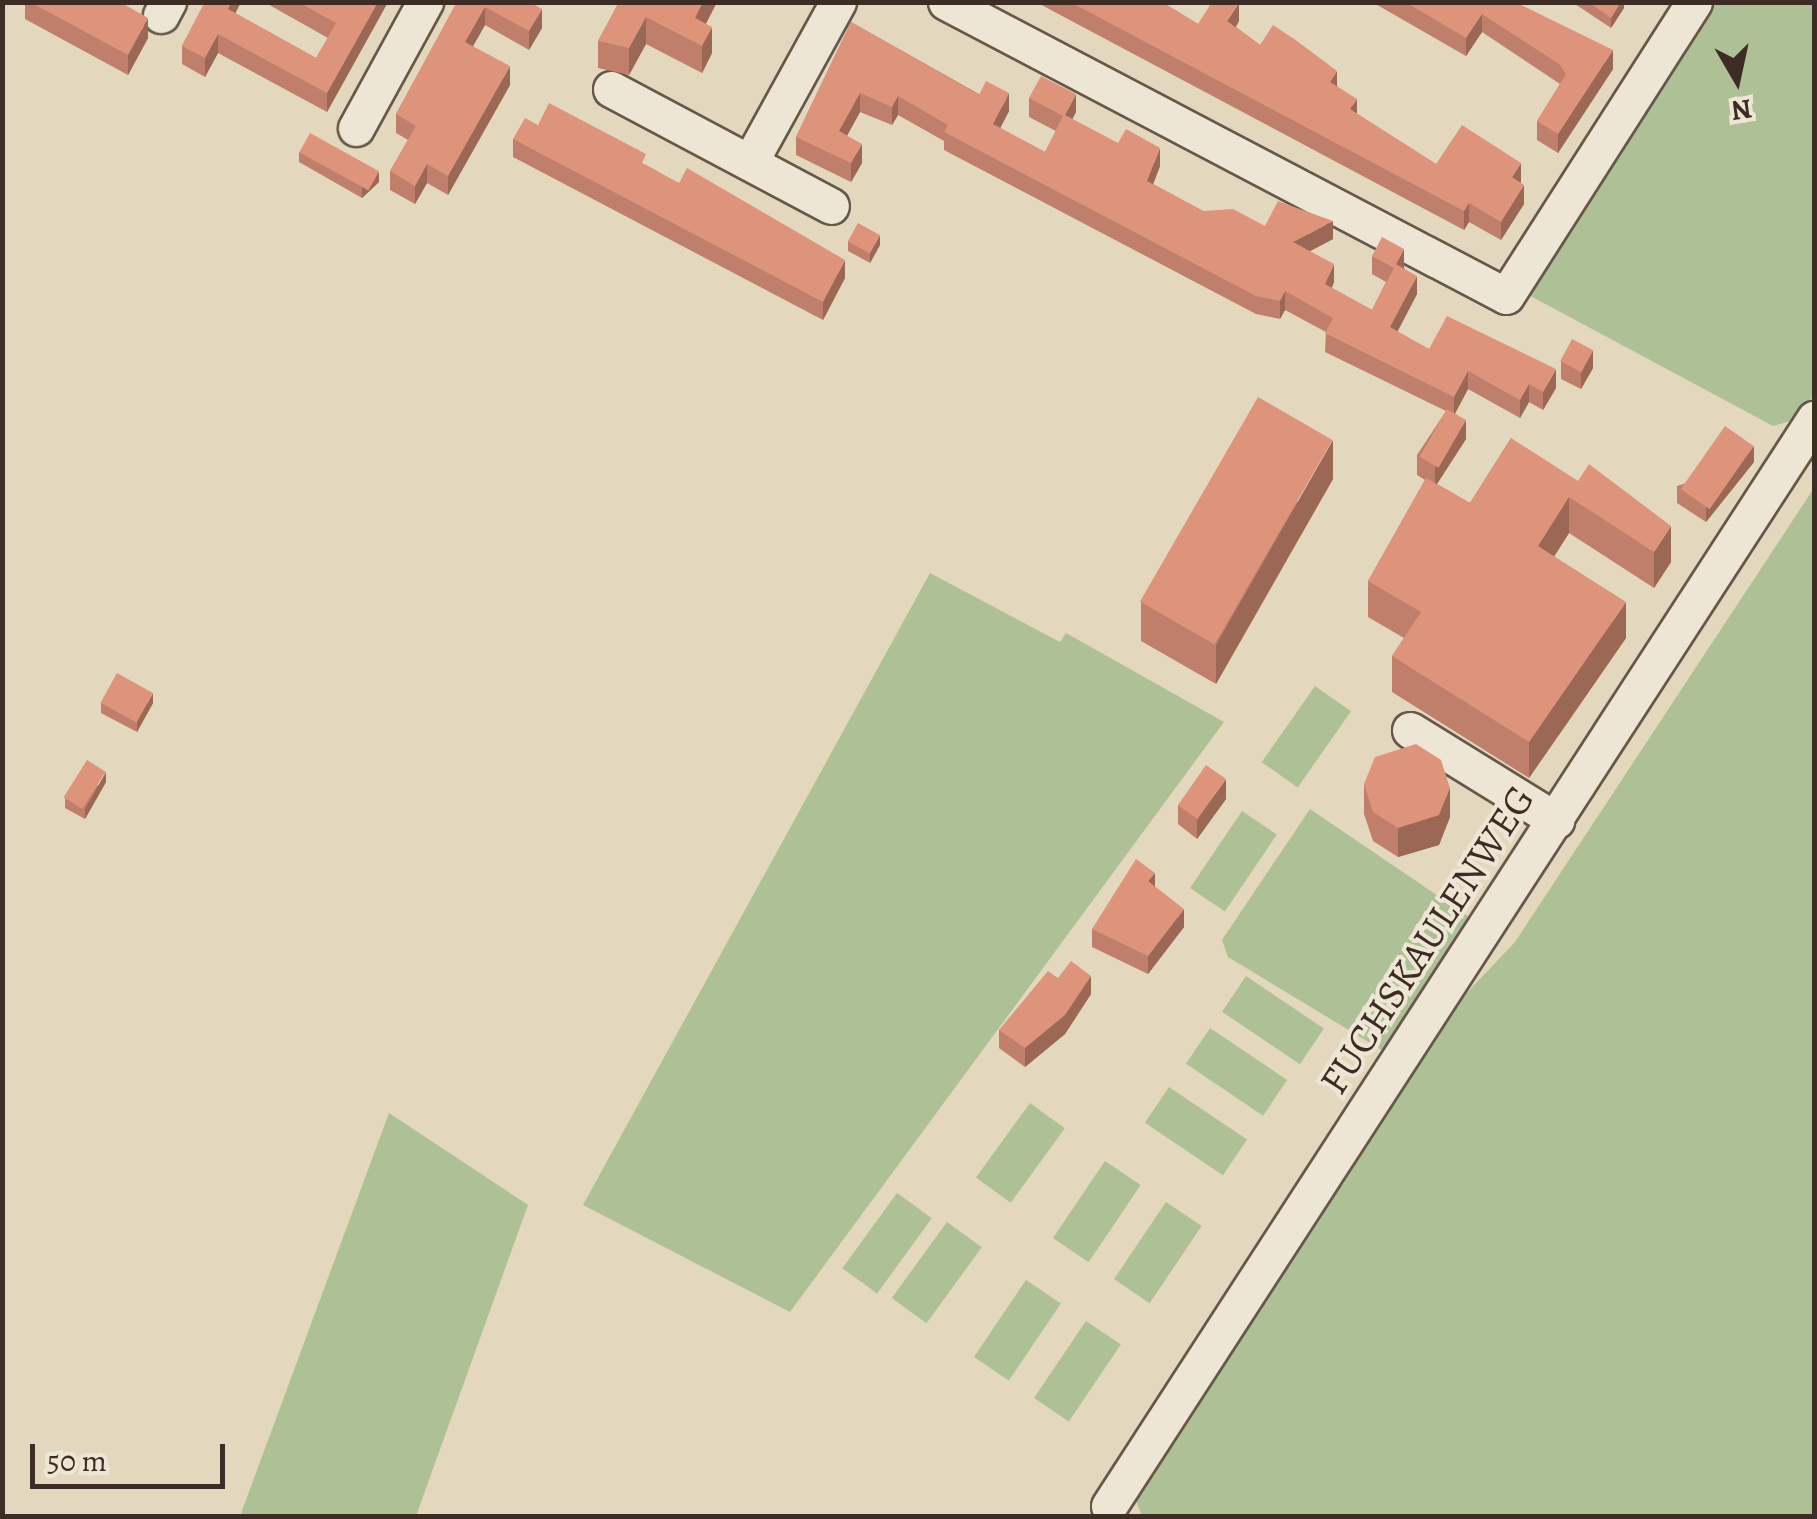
<!DOCTYPE html>
<style>
body{margin:0}
#map{position:relative;width:1817px;height:1519px;overflow:hidden;background:#e3d8bd;font-family:Alegreya,serif}
div>[style]{position:absolute}
[style*='--x']{left:calc(var(--x)*1px);top:calc(var(--y)*1px);width:calc(var(--w)*1px);rotate:calc(var(--a)*1deg)}
.green>*{inset:0;background:#aec095;transform-origin:0 0}
.roads{filter:drop-shadow(2px 0 #66574a) drop-shadow(-2px 0 #66574a) drop-shadow(0 2px #66574a) drop-shadow(0 -2px #66574a)}
.minor>*{height:35px;margin:-17.5px;padding:0 17.5px;transform-origin:17.5px;border-radius:17.5px;background:#ede6d4}
.wall>*{inset:0;background:#bf7f6a}
.shaded-wall>*{inset:0;background:#9b6856}
.building>*{inset:0;background:#de947b;transform-origin:0 0}
span{translate:-50% -50%;white-space:nowrap;text-align:center;line-height:1.15;-webkit-text-stroke:8px #ede6d4;paint-order:stroke}
.street-label{font-size:40px;color:#3d2c24}
.frame{position:absolute;inset:0;border:5px solid #3d2c24;pointer-events:none}
.north{position:absolute;left:1687px;top:30px;width:100px;height:100px;-webkit-text-stroke:8px #ede6d4;paint-order:stroke;rotate:171deg;font-size:28px;font-weight:700;line-height:40px;text-align:center;color:#3d2c24}
.north::after{content:'';display:block;margin:auto;width:35px;height:45px;background:#3d2c24;clip-path:polygon(50% 0,100% 100%,50% 72%,0 100%)}
.scale{position:absolute;left:30px;top:1444px;width:195px;height:45px;box-sizing:border-box;border:5px solid #3d2c24;border-top:0;padding-left:12px;font-size:30px;line-height:35px;white-space:nowrap;color:#3d2c24;-webkit-text-stroke:8px #ede6d4;paint-order:stroke}
</style>
<div id="map">
<div class="green">
<div style="clip-path:polygon(1714px 3px,1814px 3px,1814px 394px,1798px 419px,1773px 426px,1521px 291px)"></div>
<div style="clip-path:polygon(1814px 488px,1814px 1516px,1142px 1516px,1132px 1491px,1438px 1023px,1515px 942px)"></div>
<div style="clip-path:polygon(930px 573px,1060px 642px,1066px 633px,1224px 722px,790px 1312px,583px 1205px)"></div>
<div style="left:1315px;top:686px;width:44px;height:93px;rotate:35deg"></div>
<div style="clip-path:polygon(1310px 809px,1475px 921px,1385px 1052px,1228px 957px,1222px 940px)"></div>
<div style="left:1242px;top:811px;width:42px;height:93px;rotate:34deg"></div>
<div style="left:1246px;top:976px;width:94px;height:43px;rotate:34deg"></div>
<div style="left:1210px;top:1028px;width:93px;height:43px;rotate:34deg"></div>
<div style="left:1169px;top:1087px;width:94px;height:43px;rotate:34deg"></div>
<div style="left:1030px;top:1103px;width:43px;height:92px;rotate:36deg"></div>
<div style="clip-path:polygon(389px 1113px,528px 1205px,416px 1516px,240px 1516px)"></div>
<div style="left:1105px;top:1161px;width:43px;height:93px;rotate:34deg"></div>
<div style="left:897px;top:1193px;width:43px;height:93px;rotate:36deg"></div>
<div style="left:1166px;top:1202px;width:43px;height:93px;rotate:34deg"></div>
<div style="left:947px;top:1222px;width:43px;height:94px;rotate:36deg"></div>
<div style="left:1026px;top:1280px;width:42px;height:93px;rotate:34deg"></div>
<div style="left:1086px;top:1321px;width:42px;height:93px;rotate:34deg"></div>
</div>
<div class="roads">
<div class="minor">
<div style="--x:946;--y:2;--w:632;--a:27.7"></div>
<div style="--x:1506;--y:296;--w:349;--a:-57.4"></div>
<div style="--x:161;--y:15;--w:15;--a:-62"></div>
<div style="--x:611;--y:89;--w:249;--a:28"></div>
<div style="--x:356;--y:128;--w:144;--a:-61.3"></div>
<div style="--x:750;--y:162;--w:183;--a:-61.2"></div>
<div style="--x:1410;--y:730;--w:172;--a:31.7"></div>
<div style="--x:1109;--y:1506;--w:1296;--a:-57.03"></div>
</div>
</div>
<div class="wall">
<div style="clip-path:polygon(25px 2px,120px 2px,148px 38px,128px 75px,25px 19px)"></div>
<div style="clip-path:polygon(205px 2px,241px 2px,235px 13px,316px 58px,328px 38px,264px 2px,388px 2px,327px 112px,218px 53px,205px 77px,182px 64px,182px 46px)"></div>
<div style="clip-path:polygon(457px 2px,530px 2px,542px 28px,529px 50px,485px 25px,473px 46px,510px 85px,448px 195px,427px 183px,415px 204px,390px 190px,390px 171px,408px 140px,396px 133px,396px 114px)"></div>
<div style="clip-path:polygon(619px 2px,717px 2px,706px 24px,712px 53px,702px 73px,646px 44px,629px 75px,598px 68px,598px 41px)"></div>
<div style="clip-path:polygon(1036px 2px,1162px 2px,1198px 24px,1239px 21px,1236px 27px,1260px 45px,1337px 86px,1357px 114px,1436px 164px,1520px 182px,1524px 204px,1501px 240px,1469px 222px,1464px 230px)"></div>
<div style="clip-path:polygon(1372px 2px,1515px 2px,1613px 69px,1558px 153px,1537px 140px,1537px 121px,1560px 84px,1482px 32px,1466px 56px)"></div>
<div style="clip-path:polygon(1572px 2px,1624px 2px,1624px 8px,1611px 28px)"></div>
<div style="clip-path:polygon(851px 22px,1009px 111px,1000px 128px,1045px 152px,1056px 131px,1029px 117px,1029px 98px,1076px 112px,1072px 119px,1160px 166px,1153px 184px,1203px 211px,1265px 226px,1333px 239px,1310px 251px,1334px 282px,1332px 288px,1372px 310px,1386px 282px,1372px 274px,1372px 256px,1404px 267px,1417px 294px,1397px 332px,1429px 349px,1556px 388px,1543px 410px,1529px 402px,1520px 418px,1468px 389px,1455px 414px,1466px 439px,1437px 484px,1470px 503px,1511px 438px,1671px 562px,1654px 588px,1569px 533px,1554px 556px,1626px 638px,1529px 778px,1392px 692px,1392px 656px,1404px 638px,1368px 617px,1368px 581px,1425px 480px,1417px 475px,1417px 455px,1446px 411px,1325px 352px,1326px 332px,1285px 310px,1280px 319px,1256px 314px,944px 150px,944px 141px,898px 115px,892px 125px,860px 112px,847px 136px,862px 163px,851px 182px,796px 155px,796px 137px)"></div>
<div style="clip-path:polygon(538px 125px,646px 165px,845px 278px,823px 320px,513px 157px,513px 139px)"></div>
<div style="clip-path:polygon(299px 152px,379px 182px,362px 198px,299px 162px)"></div>
<div style="clip-path:polygon(848px 241px,880px 245px,870px 263px,848px 251px)"></div>
<div style="clip-path:polygon(1561px 361px,1593px 368px,1581px 389px,1561px 379px)"></div>
<div style="clip-path:polygon(1754px 462px,1706px 522px,1677px 503px,1677px 486px)"></div>
<div style="clip-path:polygon(1333px 479px,1216px 684px,1141px 641px,1141px 602px)"></div>
<div style="clip-path:polygon(101px 703px,153px 703px,137px 732px,101px 713px)"></div>
<div style="clip-path:polygon(106px 782px,85px 819px,65px 808px,65px 798px)"></div>
<div style="clip-path:polygon(1364px 784px,1450px 817px,1439px 845px,1398px 857px,1373px 841px,1364px 814px)"></div>
<div style="clip-path:polygon(1226px 799px,1197px 839px,1178px 824px,1178px 805px)"></div>
<div style="clip-path:polygon(1155px 887px,1184px 927px,1148px 974px,1092px 947px,1092px 929px)"></div>
<div style="clip-path:polygon(1058px 978px,1091px 994px,1065px 1034px,1025px 1067px,999px 1048px,999px 1030px)"></div>
</div>
<div class="shaded-wall">
<div style="clip-path:polygon(231px 2px,241px 2px,228px 28px,228px 9px)"></div>
<div style="clip-path:polygon(378px 2px,388px 2px,327px 112px,327px 93px)"></div>
<div style="clip-path:polygon(703px 2px,717px 2px,695px 44px,695px 18px)"></div>
<div style="clip-path:polygon(1621px 2px,1624px 2px,1624px 8px,1611px 28px,1611px 18px)"></div>
<div style="clip-path:polygon(1239px 3px,1239px 21px,1227px 40px,1227px 21px)"></div>
<div style="clip-path:polygon(485px 7px,485px 25px,465px 60px,465px 42px)"></div>
<div style="clip-path:polygon(542px 9px,542px 28px,529px 50px,529px 31px)"></div>
<div style="clip-path:polygon(1482px 14px,1482px 32px,1466px 56px,1466px 38px)"></div>
<div style="clip-path:polygon(646px 17px,646px 44px,629px 75px,629px 48px)"></div>
<div style="clip-path:polygon(148px 18px,148px 38px,128px 75px,128px 55px)"></div>
<div style="clip-path:polygon(712px 27px,712px 53px,702px 73px,702px 46px)"></div>
<div style="clip-path:polygon(218px 34px,218px 53px,205px 77px,205px 58px)"></div>
<div style="clip-path:polygon(1613px 50px,1613px 69px,1558px 153px,1558px 134px)"></div>
<div style="clip-path:polygon(510px 66px,510px 85px,448px 195px,448px 176px)"></div>
<div style="clip-path:polygon(1337px 71px,1337px 90px,1330px 82px)"></div>
<div style="clip-path:polygon(860px 93px,860px 112px,839px 150px,839px 131px)"></div>
<div style="clip-path:polygon(1009px 93px,1009px 111px,993px 142px,993px 124px)"></div>
<div style="clip-path:polygon(1076px 94px,1076px 112px,1065px 133px,1065px 115px)"></div>
<div style="clip-path:polygon(898px 96px,898px 115px,892px 125px,892px 107px)"></div>
<div style="clip-path:polygon(1357px 99px,1357px 118px,1350px 109px)"></div>
<div style="clip-path:polygon(862px 144px,862px 163px,851px 182px,851px 163px)"></div>
<div style="clip-path:polygon(1160px 148px,1160px 166px,1147px 200px,1147px 181px)"></div>
<div style="clip-path:polygon(1521px 163px,1521px 182px,1512px 195px,1512px 177px)"></div>
<div style="clip-path:polygon(427px 164px,427px 183px,415px 204px,415px 186px)"></div>
<div style="clip-path:polygon(379px 172px,379px 182px,362px 198px,362px 188px)"></div>
<div style="clip-path:polygon(1524px 185px,1524px 204px,1501px 240px,1501px 222px)"></div>
<div style="clip-path:polygon(1469px 203px,1469px 222px,1464px 230px,1464px 211px)"></div>
<div style="clip-path:polygon(1333px 221px,1333px 239px,1293px 260px,1293px 242px)"></div>
<div style="clip-path:polygon(880px 235px,880px 245px,870px 263px,870px 253px)"></div>
<div style="clip-path:polygon(1404px 249px,1404px 267px,1396px 282px,1396px 264px)"></div>
<div style="clip-path:polygon(845px 260px,845px 278px,823px 320px,823px 302px)"></div>
<div style="clip-path:polygon(1334px 264px,1334px 282px,1325px 303px,1325px 284px)"></div>
<div style="clip-path:polygon(1417px 276px,1417px 294px,1390px 346px,1390px 327px)"></div>
<div style="clip-path:polygon(1285px 291px,1285px 310px,1280px 319px,1280px 301px)"></div>
<div style="clip-path:polygon(1593px 350px,1593px 368px,1581px 389px,1581px 371px)"></div>
<div style="clip-path:polygon(1556px 369px,1556px 388px,1543px 410px,1543px 392px)"></div>
<div style="clip-path:polygon(1468px 371px,1468px 389px,1454px 415px,1454px 397px)"></div>
<div style="clip-path:polygon(1529px 384px,1529px 402px,1520px 418px,1520px 400px)"></div>
<div style="clip-path:polygon(1466px 420px,1466px 439px,1435px 487px,1435px 467px)"></div>
<div style="clip-path:polygon(1333px 440px,1333px 479px,1216px 684px,1216px 645px)"></div>
<div style="clip-path:polygon(1754px 446px,1754px 462px,1706px 522px,1706px 506px)"></div>
<div style="clip-path:polygon(1569px 497px,1569px 533px,1538px 582px,1538px 546px)"></div>
<div style="clip-path:polygon(1671px 526px,1671px 562px,1654px 588px,1654px 552px)"></div>
<div style="clip-path:polygon(1626px 602px,1626px 638px,1529px 778px,1529px 742px)"></div>
<div style="clip-path:polygon(153px 693px,153px 703px,137px 732px,137px 722px)"></div>
<div style="clip-path:polygon(106px 772px,106px 782px,85px 819px,85px 809px)"></div>
<div style="clip-path:polygon(1226px 779px,1226px 799px,1197px 839px,1197px 819px)"></div>
<div style="clip-path:polygon(1450px 788px,1450px 817px,1439px 845px,1398px 857px,1398px 828px)"></div>
<div style="clip-path:polygon(1155px 873px,1155px 891px,1148px 881px)"></div>
<div style="clip-path:polygon(1184px 909px,1184px 927px,1148px 974px,1148px 956px)"></div>
<div style="clip-path:polygon(1091px 976px,1091px 994px,1065px 1034px,1025px 1067px,1025px 1048px)"></div>
</div>
<div class="building">
<div style="clip-path:polygon(30px 2px,120px 2px,148px 18px,128px 55px)"></div>
<div style="clip-path:polygon(205px 2px,231px 2px,228px 9px,316px 58px,336px 23px,298px 2px,378px 2px,327px 93px,218px 34px,205px 58px,182px 46px)"></div>
<div style="clip-path:polygon(457px 2px,530px 2px,542px 9px,529px 31px,485px 7px,465px 42px,510px 66px,448px 176px,427px 164px,415px 186px,390px 171px,416px 126px,396px 114px)"></div>
<div style="clip-path:polygon(619px 2px,703px 2px,695px 18px,712px 27px,702px 46px,646px 17px,629px 48px,598px 41px)"></div>
<div style="clip-path:polygon(1070px 2px,1162px 2px,1198px 24px,1212px 2px,1239px 2px,1227px 21px,1260px 45px,1273px 25px,1297px 41px,1337px 71px,1330px 82px,1357px 99px,1350px 109px,1436px 164px,1462px 125px,1521px 163px,1512px 177px,1524px 185px,1501px 222px,1469px 203px,1464px 211px)"></div>
<div style="clip-path:polygon(1405px 2px,1515px 2px,1613px 50px,1558px 134px,1537px 121px,1566px 74px,1559px 64px,1482px 14px,1466px 38px)"></div>
<div style="clip-path:polygon(1588px 2px,1621px 2px,1611px 18px)"></div>
<div style="clip-path:polygon(851px 22px,979px 95px,986px 81px,1009px 93px,993px 124px,1045px 152px,1063px 116px,1029px 98px,1041px 76px,1076px 94px,1065px 115px,1118px 143px,1126px 129px,1160px 148px,1147px 181px,1203px 211px,1233px 209px,1265px 226px,1278px 201px,1333px 221px,1293px 242px,1334px 264px,1325px 284px,1372px 310px,1394px 268px,1372px 256px,1382px 237px,1404px 249px,1396px 264px,1417px 276px,1390px 327px,1429px 349px,1447px 316px,1556px 369px,1543px 392px,1529px 384px,1520px 400px,1468px 371px,1454px 397px,1325px 333px,1333px 318px,1285px 291px,1280px 301px,1256px 296px,944px 132px,948px 125px,898px 96px,892px 107px,860px 93px,839px 131px,862px 144px,851px 163px,796px 137px)"></div>
<div style="clip-path:polygon(549px 103px,646px 154px,642px 163px,679px 183px,687px 168px,845px 260px,823px 302px,513px 139px,525px 118px,538px 125px)"></div>
<div style="left:310px;top:133px;width:79px;height:22px;rotate:29deg"></div>
<div style="left:858px;top:223px;width:25px;height:21px;rotate:29deg"></div>
<div style="left:1572px;top:339px;width:24px;height:25px;rotate:28deg"></div>
<div style="left:1258px;top:397px;width:86px;height:236px;rotate:30deg"></div>
<div style="left:1447px;top:409px;width:22px;height:55px;rotate:30deg"></div>
<div style="left:1725px;top:426px;width:35px;height:77px;rotate:35deg"></div>
<div style="clip-path:polygon(1511px 438px,1578px 481px,1589px 464px,1671px 526px,1654px 552px,1569px 497px,1538px 546px,1626px 602px,1529px 742px,1392px 656px,1421px 612px,1368px 581px,1426px 478px,1470px 503px)"></div>
<div style="left:117px;top:673px;width:41px;height:34px;rotate:29deg"></div>
<div style="clip-path:polygon(1416px 744px,1441px 760px,1450px 788px,1439px 815px,1398px 828px,1373px 812px,1364px 784px,1375px 757px)"></div>
<div style="left:87px;top:760px;width:22px;height:44px;rotate:32deg"></div>
<div style="left:1206px;top:765px;width:24px;height:49px;rotate:35deg"></div>
<div style="clip-path:polygon(1136px 859px,1155px 873px,1148px 881px,1184px 909px,1148px 956px,1092px 929px)"></div>
<div style="clip-path:polygon(1071px 961px,1091px 976px,1065px 1015px,1025px 1048px,999px 1030px,1048px 971px,1058px 978px)"></div>
</div>
<div class="street-label">
<span style="left:1427px;top:940px;rotate:-57deg">FUCHSKAULENWEG</span>
</div>
<div class="frame"></div>
<div class="north">N</div>
<div class="scale">50 m</div>
</div>
